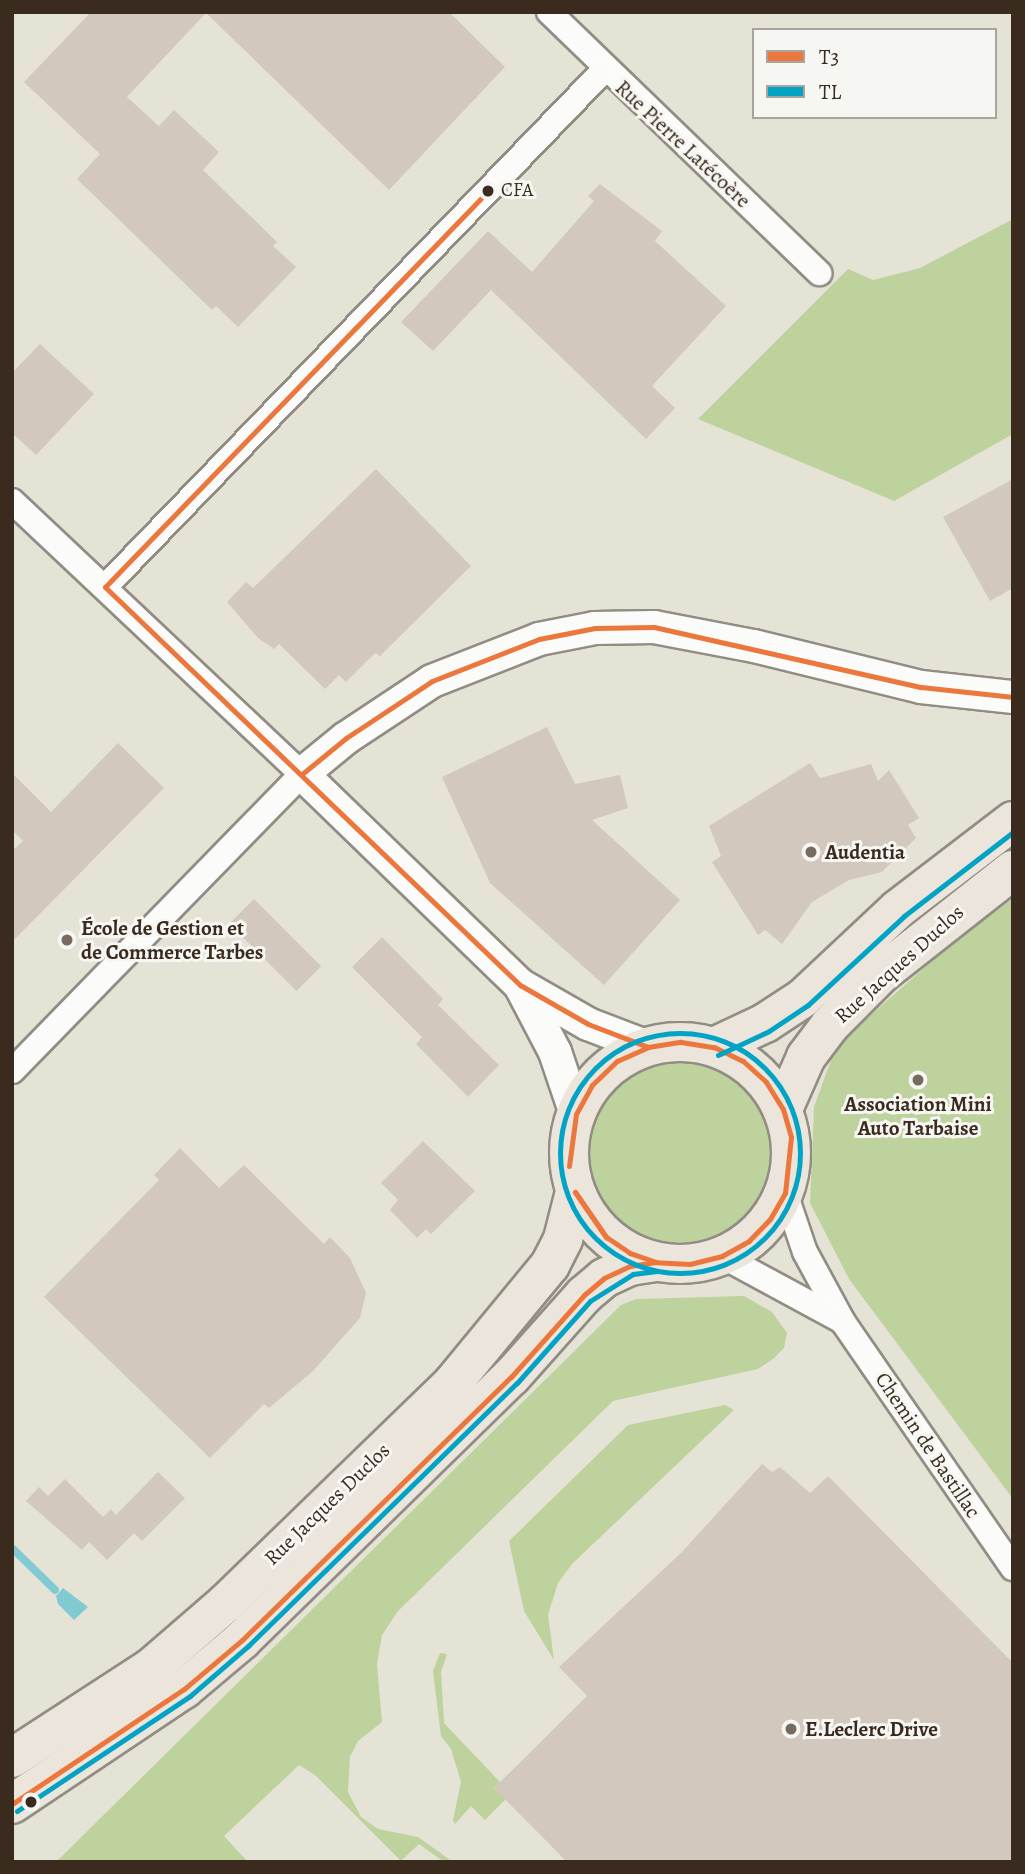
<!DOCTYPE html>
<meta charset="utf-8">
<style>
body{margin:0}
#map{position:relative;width:1025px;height:1874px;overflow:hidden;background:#e5e3d5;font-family:Alegreya,serif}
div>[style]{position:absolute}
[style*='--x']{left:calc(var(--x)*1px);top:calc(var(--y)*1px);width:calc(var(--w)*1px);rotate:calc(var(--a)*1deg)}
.green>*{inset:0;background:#bdd29d}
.round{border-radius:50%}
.water>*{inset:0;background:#80cad1}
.stream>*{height:8px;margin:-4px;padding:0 4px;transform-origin:4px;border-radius:4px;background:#80cad1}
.building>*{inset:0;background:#d3c8bd;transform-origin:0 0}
.roads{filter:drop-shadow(2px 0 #918d84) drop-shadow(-2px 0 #918d84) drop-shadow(0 2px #918d84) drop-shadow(0 -2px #918d84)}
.minor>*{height:24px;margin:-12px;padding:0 12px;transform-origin:12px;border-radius:12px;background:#fbfbf9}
.tertiary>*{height:32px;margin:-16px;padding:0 16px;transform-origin:16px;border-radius:16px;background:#fbfbf9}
.primary>*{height:38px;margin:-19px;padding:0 19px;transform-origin:19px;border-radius:19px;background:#ece5dc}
.primary>.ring{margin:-19px;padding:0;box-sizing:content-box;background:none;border:38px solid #ece5dc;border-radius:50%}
.bus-1>*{height:5px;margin:-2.5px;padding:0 2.5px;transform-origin:2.5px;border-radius:2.5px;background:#eb773d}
.bus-2>*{height:5px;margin:-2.5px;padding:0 2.5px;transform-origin:2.5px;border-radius:2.5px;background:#03a3c5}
.bus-2>.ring{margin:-2.5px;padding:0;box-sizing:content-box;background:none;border:5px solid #03a3c5;border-radius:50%}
.dots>*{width:19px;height:19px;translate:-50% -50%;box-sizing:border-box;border:4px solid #f6f6f2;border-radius:50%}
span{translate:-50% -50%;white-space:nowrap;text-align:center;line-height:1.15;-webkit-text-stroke:6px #f6f6f2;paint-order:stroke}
.bus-label{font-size:19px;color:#3b2a1e}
.left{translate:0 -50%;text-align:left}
.street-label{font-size:21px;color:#3b2a1e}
.poi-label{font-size:21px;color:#3b2a1e;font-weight:700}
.frame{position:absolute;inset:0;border:14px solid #3b2a1e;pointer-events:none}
.legend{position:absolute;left:752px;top:28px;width:245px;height:91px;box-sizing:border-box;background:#f6f6f2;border:2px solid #aba49d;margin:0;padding:9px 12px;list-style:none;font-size:21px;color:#3b2a1e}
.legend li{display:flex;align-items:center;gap:14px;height:35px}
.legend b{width:35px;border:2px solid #aba49d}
</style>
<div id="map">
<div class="green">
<div style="clip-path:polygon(1013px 219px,1013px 434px,894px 501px,698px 419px,848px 269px,873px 280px,920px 268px)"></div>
<div style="clip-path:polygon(1013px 898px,1013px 1499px,849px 1279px,810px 1203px,814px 1107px,833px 1054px,849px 1034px,948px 947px)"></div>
<div class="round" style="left:588px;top:1059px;width:186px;height:186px"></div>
<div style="clip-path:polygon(744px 1296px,772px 1312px,787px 1333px,784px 1348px,773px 1359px,758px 1369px,613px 1401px,398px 1611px,382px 1635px,377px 1664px,382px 1722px,358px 1741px,350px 1757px,348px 1792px,361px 1817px,378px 1829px,418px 1837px,453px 1862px,444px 1862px,419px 1844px,401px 1861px,315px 1775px,299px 1765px,224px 1836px,248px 1862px,56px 1862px,621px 1305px,636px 1299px)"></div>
<div style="clip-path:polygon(725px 1405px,734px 1410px,572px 1564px,558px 1583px,548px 1615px,554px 1660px,524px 1611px,509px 1541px,628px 1425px)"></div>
<div style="clip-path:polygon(440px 1653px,447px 1654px,441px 1672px,444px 1723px,500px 1782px,494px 1788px,506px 1799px,485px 1820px,471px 1806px,455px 1824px,453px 1820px,461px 1782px,451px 1749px,441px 1736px,433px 1671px)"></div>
</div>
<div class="water">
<div style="clip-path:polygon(63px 1588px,88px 1607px,74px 1620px,58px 1604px,56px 1596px)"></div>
</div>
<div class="stream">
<div style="--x:12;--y:1548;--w:60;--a:44.3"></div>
</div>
<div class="building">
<div style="clip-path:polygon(91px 12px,449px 12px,505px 67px,389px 190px,206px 13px,127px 97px,159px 126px,174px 110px,219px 152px,203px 170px,277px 242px,273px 246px,296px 267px,238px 327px,216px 306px,212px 310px,77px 179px,100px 154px,24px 82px)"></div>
<div style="clip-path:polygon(600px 184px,662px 231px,655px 241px,726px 306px,652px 386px,675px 408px,646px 439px,491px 290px,433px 351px,401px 322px,488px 231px,532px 272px,594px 201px,588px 196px)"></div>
<div style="clip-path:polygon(40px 344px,94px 394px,36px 455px,12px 433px,12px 373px)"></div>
<div style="clip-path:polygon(376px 469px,471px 566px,380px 656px,375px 653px,346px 682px,339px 675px,325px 689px,279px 644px,274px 649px,258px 638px,227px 602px,246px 582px,253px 588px)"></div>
<div style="clip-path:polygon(1013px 479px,1013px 588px,990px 601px,943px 517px)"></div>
<div style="clip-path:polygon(547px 727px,575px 784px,620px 775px,628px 808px,592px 820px,680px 900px,604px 985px,490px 883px,442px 777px)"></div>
<div style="clip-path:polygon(118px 743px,164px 788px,12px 942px,12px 851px,23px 841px,12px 830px,12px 773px,51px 812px)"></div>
<div style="clip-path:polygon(810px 763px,820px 778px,871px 764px,878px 781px,889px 770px,919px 818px,908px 825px,916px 838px,882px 872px,849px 880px,812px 902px,782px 944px,765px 930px,758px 935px,712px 862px,721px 856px,709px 826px)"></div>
<div style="left:254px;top:899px;width:95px;height:35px;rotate:45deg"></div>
<div style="clip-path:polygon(382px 937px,443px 999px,438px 1005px,499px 1065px,468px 1097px,416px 1044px,422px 1037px,352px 967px)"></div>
<div style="clip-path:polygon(423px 1141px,475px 1191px,431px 1234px,426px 1229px,417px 1238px,390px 1210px,398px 1200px,381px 1183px)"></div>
<div style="clip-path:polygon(180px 1148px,219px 1188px,244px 1165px,324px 1244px,330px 1237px,350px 1258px,366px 1293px,360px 1318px,313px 1371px,269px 1408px,264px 1404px,210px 1458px,44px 1297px,159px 1180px,154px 1175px)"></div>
<div style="clip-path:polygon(762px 1464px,772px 1472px,780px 1467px,810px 1493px,828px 1476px,1013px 1663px,1013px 1862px,567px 1862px,494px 1788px,587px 1696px,559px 1667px,682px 1552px)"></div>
<div style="clip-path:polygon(158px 1472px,185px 1498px,142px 1541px,134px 1533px,107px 1560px,89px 1542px,82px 1550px,26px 1501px,39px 1487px,48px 1496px,65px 1479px,103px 1517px,111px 1509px,116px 1515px)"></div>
</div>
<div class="roads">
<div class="minor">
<div style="--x:549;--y:12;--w:376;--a:44"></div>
<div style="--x:12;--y:501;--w:398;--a:43.3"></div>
<div style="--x:302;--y:774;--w:415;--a:134.3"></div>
<div style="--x:105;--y:587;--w:719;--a:-46.01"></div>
<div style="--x:785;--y:1193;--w:62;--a:71.3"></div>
<div style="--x:805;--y:1252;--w:80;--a:61.5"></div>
<div style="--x:843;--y:1322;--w:299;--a:55.4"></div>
<div style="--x:722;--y:1256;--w:136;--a:28.4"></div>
</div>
<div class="tertiary">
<div style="--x:520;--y:985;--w:76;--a:62.4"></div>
<div style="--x:555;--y:1052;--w:65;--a:71.3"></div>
<div style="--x:648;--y:1047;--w:64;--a:-159"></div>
<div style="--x:588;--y:1024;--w:78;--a:-150.2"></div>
<div style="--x:520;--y:985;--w:303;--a:-135.9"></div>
<div style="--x:302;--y:774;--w:57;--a:-39.3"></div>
<div style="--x:346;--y:738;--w:103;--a:-33.5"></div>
<div style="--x:432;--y:681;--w:115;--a:-21.4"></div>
<div style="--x:539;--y:639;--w:57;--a:-11.1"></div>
<div style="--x:595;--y:628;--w:59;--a:-1"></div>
<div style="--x:654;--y:627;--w:102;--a:10.8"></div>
<div style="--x:754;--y:646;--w:172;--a:13.8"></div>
<div style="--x:921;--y:687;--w:93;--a:6.2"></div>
</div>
<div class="primary">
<div class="ring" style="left:569px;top:1042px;width:184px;height:184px"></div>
<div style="--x:714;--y:1047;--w:56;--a:-25.2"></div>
<div style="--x:765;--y:1023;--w:45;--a:-33.3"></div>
<div style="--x:803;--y:998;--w:130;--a:-43.1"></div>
<div style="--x:898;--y:909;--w:145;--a:-37.4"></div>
<div style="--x:783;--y:1109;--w:57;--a:-66.1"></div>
<div style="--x:806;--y:1057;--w:40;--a:-53"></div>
<div style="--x:830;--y:1025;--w:74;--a:-45"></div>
<div style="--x:882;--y:973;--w:167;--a:-38.2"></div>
<div style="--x:12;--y:1758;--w:167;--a:-33"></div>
<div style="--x:152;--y:1667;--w:99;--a:-40.9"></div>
<div style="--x:227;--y:1602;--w:312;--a:-44.1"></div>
<div style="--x:451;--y:1385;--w:156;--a:-50.5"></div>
<div style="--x:550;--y:1265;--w:29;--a:-63"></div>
<div style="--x:563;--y:1239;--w:49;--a:-75.7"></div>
<div style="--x:12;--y:1804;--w:207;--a:-33.8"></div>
<div style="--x:184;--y:1689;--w:76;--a:-40.2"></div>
<div style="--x:242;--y:1640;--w:376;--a:-44.4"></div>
<div style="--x:511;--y:1377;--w:110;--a:-48.3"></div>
<div style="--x:584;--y:1295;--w:26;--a:-40"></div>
<div style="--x:604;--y:1278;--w:29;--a:-25"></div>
<div style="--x:630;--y:1266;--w:26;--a:-9"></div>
</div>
</div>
<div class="bus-1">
<div style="--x:489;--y:190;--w:552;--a:134.05"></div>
<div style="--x:105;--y:587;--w:575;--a:43.8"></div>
<div style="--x:520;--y:985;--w:78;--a:29.8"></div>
<div style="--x:588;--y:1024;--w:64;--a:21"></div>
<div style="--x:302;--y:774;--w:57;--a:-39.3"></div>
<div style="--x:346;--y:738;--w:103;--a:-33.5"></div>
<div style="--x:432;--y:681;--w:115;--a:-21.4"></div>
<div style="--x:539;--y:639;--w:57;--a:-11.1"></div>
<div style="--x:595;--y:628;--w:59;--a:-1"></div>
<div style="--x:654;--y:627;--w:274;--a:12.7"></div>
<div style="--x:921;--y:687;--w:93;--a:6.2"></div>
<div style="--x:576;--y:1114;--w:33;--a:-61"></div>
<div style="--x:592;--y:1085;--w:35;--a:-44"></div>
<div style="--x:617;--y:1061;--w:34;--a:-24"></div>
<div style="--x:648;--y:1047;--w:33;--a:-9"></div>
<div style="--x:681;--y:1042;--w:33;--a:9"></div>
<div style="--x:714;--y:1047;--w:32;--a:26"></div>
<div style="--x:743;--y:1061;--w:31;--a:42"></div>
<div style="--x:766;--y:1082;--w:32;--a:58"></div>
<div style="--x:783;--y:1109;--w:29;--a:74"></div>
<div style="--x:791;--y:1137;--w:56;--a:96.1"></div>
<div style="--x:785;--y:1193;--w:30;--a:120"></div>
<div style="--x:770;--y:1219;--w:30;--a:134"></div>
<div style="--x:749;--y:1241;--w:31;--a:151"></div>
<div style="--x:722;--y:1256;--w:33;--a:166"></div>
<div style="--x:690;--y:1264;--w:34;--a:-177"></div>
<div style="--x:656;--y:1262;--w:28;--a:-161"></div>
<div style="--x:630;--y:1253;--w:29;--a:-146"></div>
<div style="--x:569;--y:1166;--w:52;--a:-82.3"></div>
<div style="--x:575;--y:1192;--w:55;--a:55.4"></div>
<div style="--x:575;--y:1192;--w:55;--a:55.4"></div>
<div style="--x:12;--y:1804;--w:207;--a:-33.8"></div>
<div style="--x:184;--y:1689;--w:76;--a:-40.2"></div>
<div style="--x:242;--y:1640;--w:376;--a:-44.4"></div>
<div style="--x:511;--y:1377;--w:110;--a:-48.3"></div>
<div style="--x:584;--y:1295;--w:26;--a:-40"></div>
<div style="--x:604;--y:1278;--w:29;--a:-25"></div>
<div style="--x:630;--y:1266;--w:26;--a:-9"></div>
</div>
<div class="bus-2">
<div class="ring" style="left:560px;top:1033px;width:235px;height:235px"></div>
<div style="--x:718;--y:1055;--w:56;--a:-25.2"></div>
<div style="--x:769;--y:1031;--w:47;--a:-33.7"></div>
<div style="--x:808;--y:1005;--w:131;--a:-42.8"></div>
<div style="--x:904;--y:916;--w:138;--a:-37.6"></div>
<div style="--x:17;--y:1811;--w:208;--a:-33.6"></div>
<div style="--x:190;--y:1696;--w:77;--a:-40.8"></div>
<div style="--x:248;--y:1646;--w:376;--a:-44.4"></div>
<div style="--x:517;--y:1383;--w:110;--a:-48.3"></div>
<div style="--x:590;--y:1301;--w:51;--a:-32.1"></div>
<div style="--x:633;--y:1274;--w:24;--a:-7"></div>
</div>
<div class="dots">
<div style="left:488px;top:191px;background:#3b2a1e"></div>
<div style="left:811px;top:852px;background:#766b5e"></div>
<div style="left:67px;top:940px;background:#766b5e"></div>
<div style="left:918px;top:1080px;background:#766b5e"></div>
<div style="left:791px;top:1729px;background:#766b5e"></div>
<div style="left:31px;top:1802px;background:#3b2a1e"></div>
</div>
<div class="bus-label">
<span class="left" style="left:501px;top:191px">CFA</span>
</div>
<div class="street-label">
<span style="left:683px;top:144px;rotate:43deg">Rue Pierre Latécoère</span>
<span style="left:899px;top:964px;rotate:-42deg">Rue Jacques Duclos</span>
<span style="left:928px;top:1445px;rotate:56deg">Chemin de Bastillac</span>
<span style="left:327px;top:1504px;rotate:-44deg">Rue Jacques Duclos</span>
</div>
<div class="poi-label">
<span class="left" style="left:825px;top:852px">Audentia</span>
<span class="left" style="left:81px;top:940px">École de Gestion et<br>de Commerce Tarbes</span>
<span style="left:918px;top:1116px">Association Mini<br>Auto Tarbaise</span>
<span class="left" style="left:805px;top:1729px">E.Leclerc Drive</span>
</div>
<div class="frame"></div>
<ul class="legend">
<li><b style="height:9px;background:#eb773d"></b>T3</li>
<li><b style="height:9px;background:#03a3c5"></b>TL</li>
</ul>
</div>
